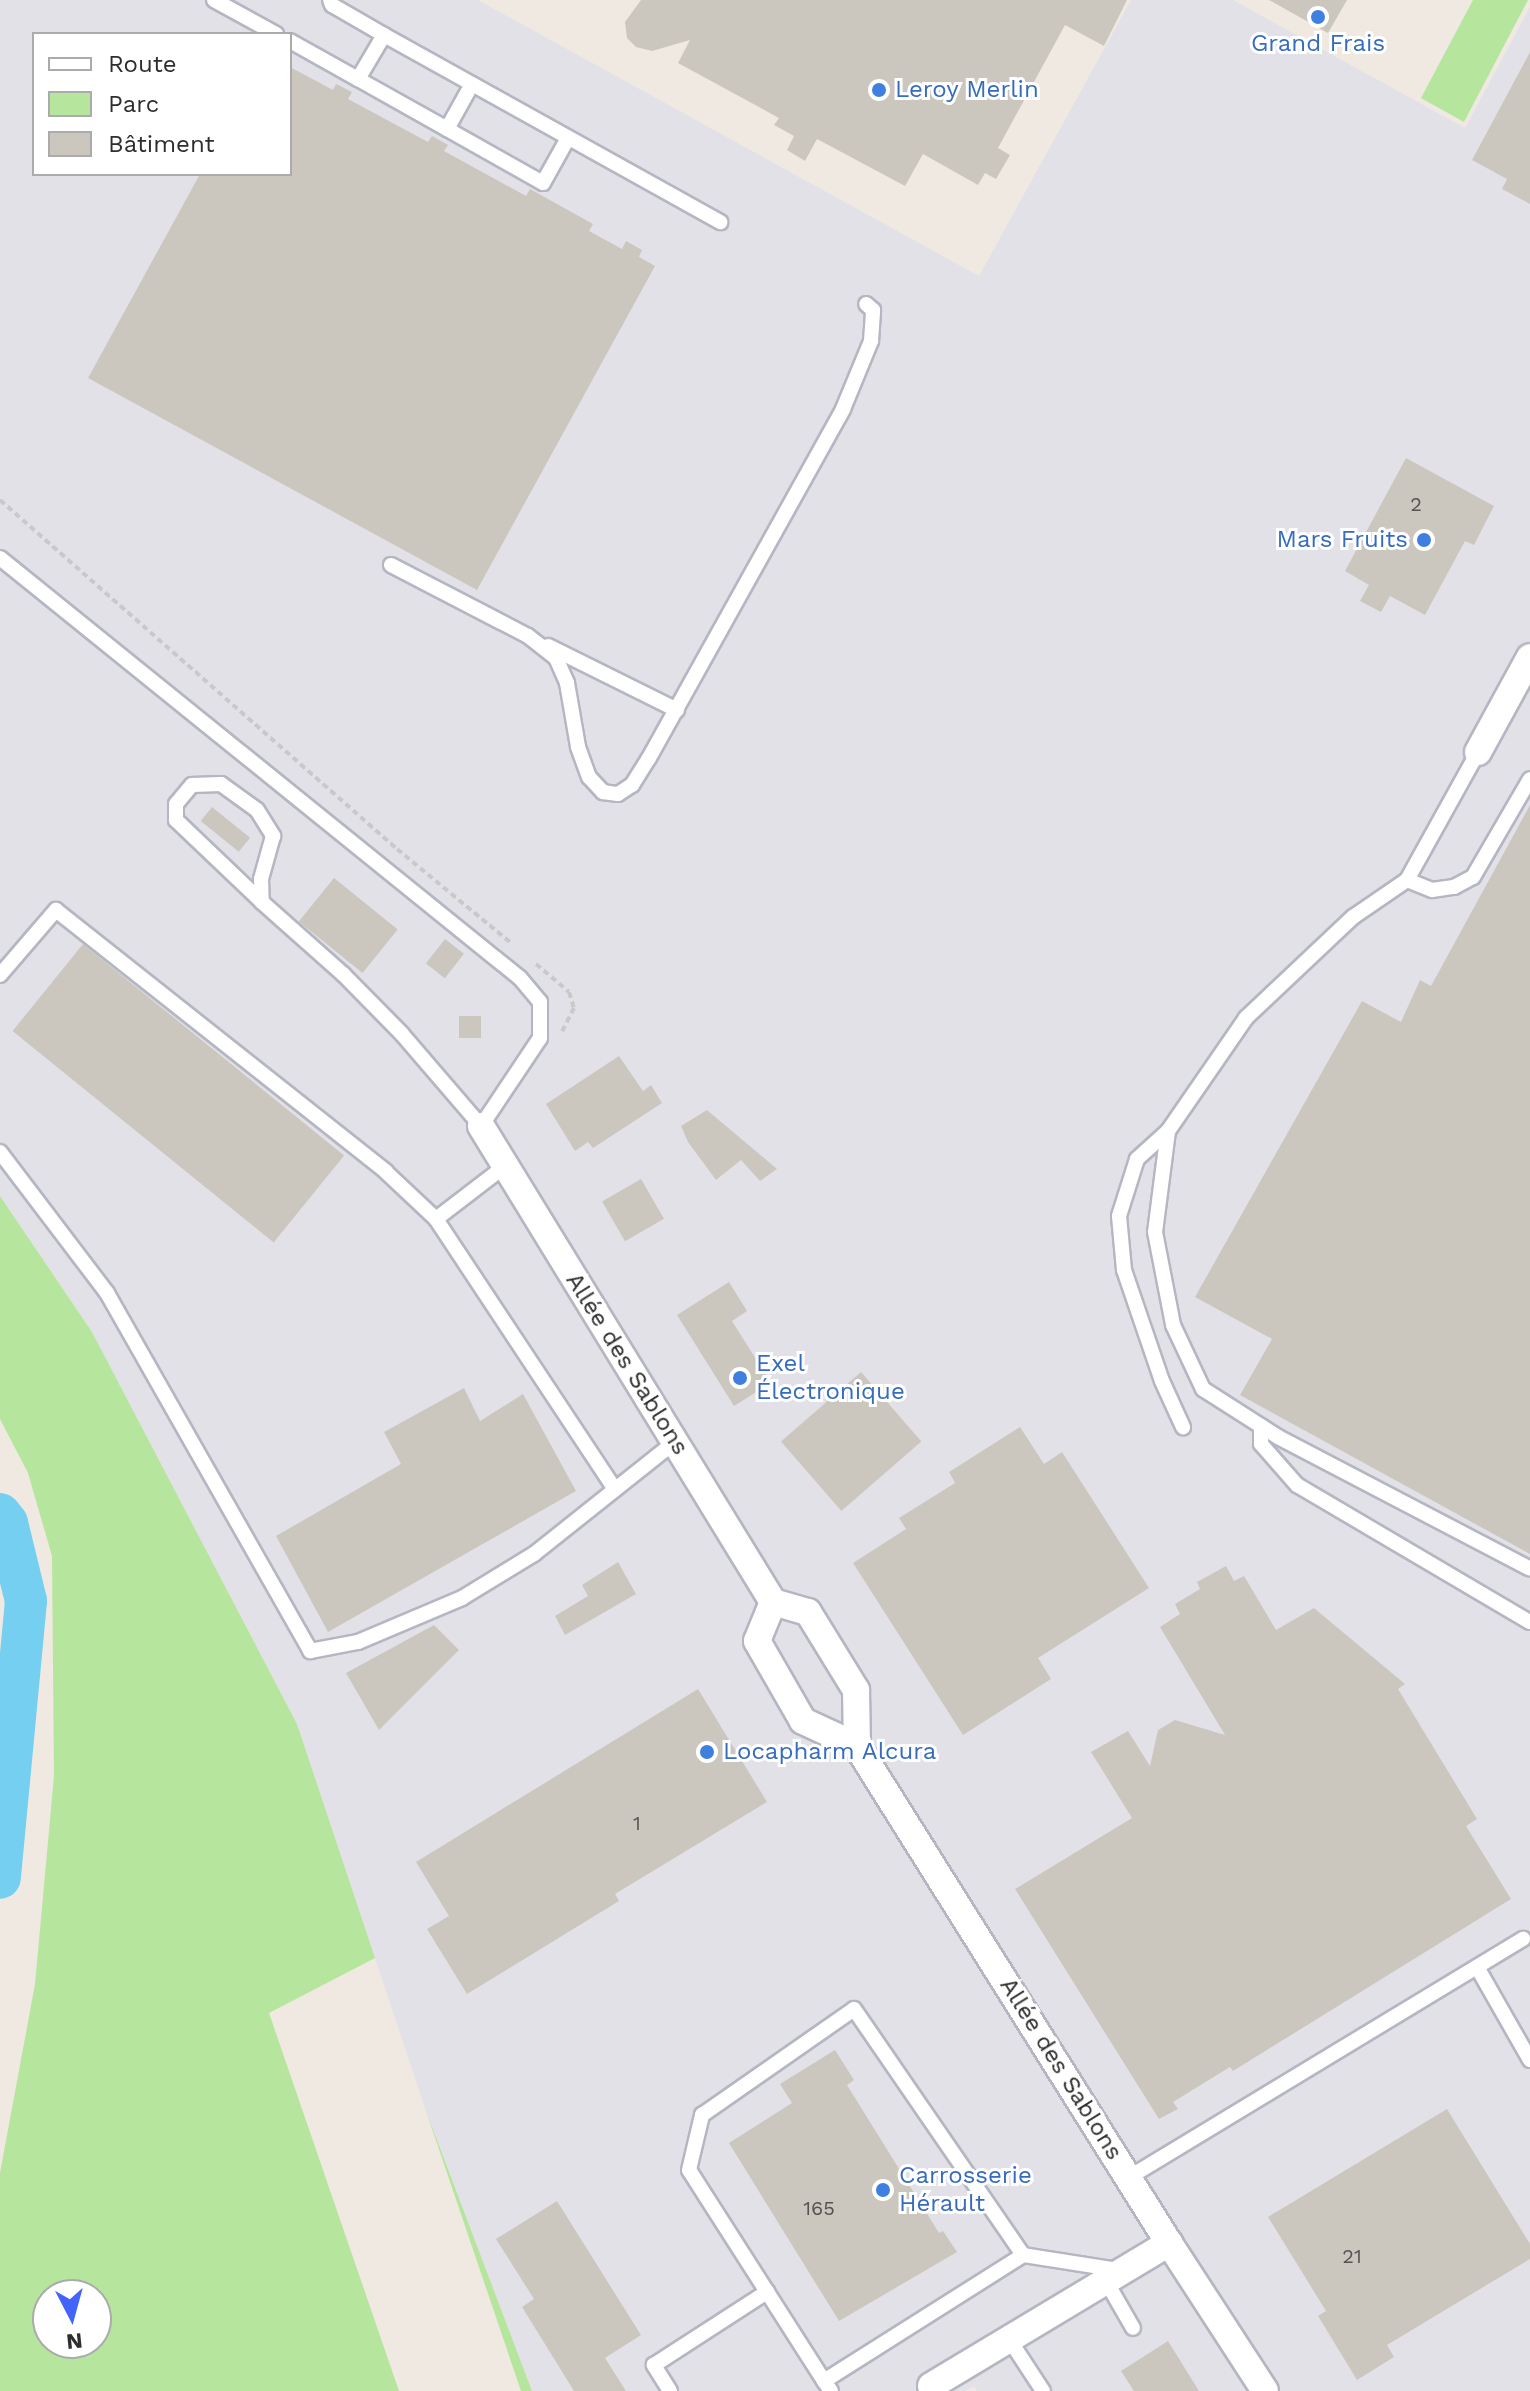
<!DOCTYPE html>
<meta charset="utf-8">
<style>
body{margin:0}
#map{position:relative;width:1530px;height:2391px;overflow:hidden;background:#efe9e1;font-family:"Work Sans",sans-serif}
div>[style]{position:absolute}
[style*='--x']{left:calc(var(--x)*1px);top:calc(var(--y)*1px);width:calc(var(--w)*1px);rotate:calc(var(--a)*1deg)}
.industrial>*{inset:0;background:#e3e1e8}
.green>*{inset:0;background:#b6e59e}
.river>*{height:42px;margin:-21px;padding:0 21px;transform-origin:21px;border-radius:21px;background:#75cff0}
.building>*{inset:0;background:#cbc7bf;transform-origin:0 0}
.path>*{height:4px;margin-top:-2px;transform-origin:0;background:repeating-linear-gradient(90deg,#c9c9c9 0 6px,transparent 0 10px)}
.roads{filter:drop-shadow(2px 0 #b4b7c1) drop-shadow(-2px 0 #b4b7c1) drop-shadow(0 2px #b4b7c1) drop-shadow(0 -2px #b4b7c1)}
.lane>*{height:14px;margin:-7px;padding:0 7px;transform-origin:7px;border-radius:7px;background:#fff}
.street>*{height:26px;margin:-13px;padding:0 13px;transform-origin:13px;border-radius:13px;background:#fff}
.dots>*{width:22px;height:22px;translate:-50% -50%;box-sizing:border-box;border:4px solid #fff;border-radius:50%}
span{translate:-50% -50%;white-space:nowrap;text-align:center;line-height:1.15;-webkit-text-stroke:6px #fff;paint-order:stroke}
.number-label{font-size:20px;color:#555452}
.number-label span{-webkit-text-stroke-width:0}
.shop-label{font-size:24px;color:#366cbe}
.left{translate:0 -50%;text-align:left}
.right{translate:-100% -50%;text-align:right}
.street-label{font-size:24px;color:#2e2e2e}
.legend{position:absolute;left:32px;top:32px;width:260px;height:144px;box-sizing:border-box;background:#fff;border:2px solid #ababab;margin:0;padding:10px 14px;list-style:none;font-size:24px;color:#2e2e2e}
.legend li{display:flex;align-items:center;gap:16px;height:40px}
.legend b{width:40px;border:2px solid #ababab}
.north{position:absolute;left:32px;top:2279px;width:80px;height:80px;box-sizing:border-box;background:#fff;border:2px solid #ababab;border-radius:50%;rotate:174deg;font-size:22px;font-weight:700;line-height:32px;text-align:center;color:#2e2e2e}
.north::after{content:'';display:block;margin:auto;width:28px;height:36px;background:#4264fb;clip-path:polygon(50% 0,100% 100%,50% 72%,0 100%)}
</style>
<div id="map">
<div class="industrial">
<div style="clip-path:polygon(evenodd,0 0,478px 0,979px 276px,1131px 0,1233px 0,1465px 128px,1530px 7px,1530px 2391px,977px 2391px,974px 2386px,966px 2391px,532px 2391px,426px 2111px,297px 1724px,92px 1332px,0 1196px,0 0,34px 34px,290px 34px,290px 174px,34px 174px,34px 34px)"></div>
</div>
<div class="green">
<div style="clip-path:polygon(1473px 0,1528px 0,1464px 122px,1421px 98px)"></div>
<div style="clip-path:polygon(evenodd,0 1196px,92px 1332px,297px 1724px,375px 1958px,269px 2013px,399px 2391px,0 2391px,0 2173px,35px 1984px,54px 1776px,52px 1556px,28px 1473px,0 1419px,0 1196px,48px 2295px,96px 2295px,96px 2343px,48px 2343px,48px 2295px)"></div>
<div style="clip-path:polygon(426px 2111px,532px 2391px,521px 2391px)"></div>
</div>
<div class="river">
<div style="--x:0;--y:1514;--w:11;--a:52"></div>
<div style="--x:7;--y:1523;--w:80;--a:76.3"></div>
<div style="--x:26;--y:1601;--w:278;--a:95.4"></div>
</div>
<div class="building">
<div style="clip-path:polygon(641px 0,1127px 0,1104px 46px,1065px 25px,998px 148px,1010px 155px,996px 179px,985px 173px,978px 185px,923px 154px,905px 186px,817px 139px,805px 161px,787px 150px,794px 136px,774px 125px,779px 118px,678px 63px,690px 40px,652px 51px,636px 47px,627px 38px,625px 22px)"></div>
<div style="clip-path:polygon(1269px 0,1347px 0,1328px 33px)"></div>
<div style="clip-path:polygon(1530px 52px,1530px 204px,1502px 189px,1507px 179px,1472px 160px)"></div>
<div style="clip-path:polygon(290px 67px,333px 90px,336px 84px,352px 92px,348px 99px,428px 142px,432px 136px,448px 145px,444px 151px,526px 196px,530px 189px,593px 224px,589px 231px,622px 249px,626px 241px,642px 250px,639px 257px,655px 266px,477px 590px,88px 378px,200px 174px,290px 174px)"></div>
<div style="clip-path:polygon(1406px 458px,1494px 506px,1474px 545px,1465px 541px,1425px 615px,1390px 596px,1381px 612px,1360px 601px,1369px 585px,1345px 571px)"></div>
<div style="clip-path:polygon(1530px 805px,1530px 1554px,1240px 1395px,1272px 1339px,1195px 1297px,1362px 1001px,1401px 1022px,1420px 980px,1431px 986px)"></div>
<div style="left:212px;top:807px;width:49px;height:18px;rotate:39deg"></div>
<div style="left:334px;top:878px;width:82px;height:56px;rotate:39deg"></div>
<div style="left:445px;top:939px;width:24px;height:31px;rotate:38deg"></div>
<div style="left:83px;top:944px;width:336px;height:112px;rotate:39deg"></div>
<div style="left:459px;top:1016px;width:22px;height:22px"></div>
<div style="clip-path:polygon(619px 1056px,643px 1091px,651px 1085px,662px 1103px,593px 1148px,588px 1142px,575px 1151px,546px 1104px)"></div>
<div style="clip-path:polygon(707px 1110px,720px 1121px,777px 1169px,760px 1181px,741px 1160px,716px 1180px,688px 1142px,681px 1126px)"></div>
<div style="left:641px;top:1179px;width:46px;height:45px;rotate:60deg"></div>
<div style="clip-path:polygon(729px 1282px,747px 1311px,732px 1321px,771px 1383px,734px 1406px,677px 1315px)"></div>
<div style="left:861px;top:1372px;width:92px;height:106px;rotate:49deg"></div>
<div style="clip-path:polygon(464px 1388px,480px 1421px,523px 1394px,576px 1491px,328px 1632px,276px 1536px,401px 1464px,384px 1432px)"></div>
<div style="clip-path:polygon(1020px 1427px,1044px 1464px,1062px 1452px,1149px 1588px,1038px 1658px,1051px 1679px,963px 1735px,853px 1563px,906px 1529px,899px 1518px,955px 1483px,949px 1472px)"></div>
<div style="clip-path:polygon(618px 1562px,636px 1594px,565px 1635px,555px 1616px,588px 1596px,582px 1585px)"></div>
<div style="clip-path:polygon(1226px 1566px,1234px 1581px,1244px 1576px,1276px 1630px,1314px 1608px,1405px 1684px,1398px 1689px,1477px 1819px,1466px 1826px,1511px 1899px,1233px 2071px,1230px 2067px,1173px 2102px,1178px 2109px,1159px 2119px,1015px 1889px,1132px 1818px,1091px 1752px,1128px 1731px,1150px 1766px,1158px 1730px,1175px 1720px,1225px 1735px,1160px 1627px,1180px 1614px,1175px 1604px,1200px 1589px,1197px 1582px)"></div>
<div style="clip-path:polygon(434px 1625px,459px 1650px,379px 1730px,346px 1673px)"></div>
<div style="clip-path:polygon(698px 1689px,767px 1802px,615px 1894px,619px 1901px,467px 1994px,427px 1929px,449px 1916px,416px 1862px)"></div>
<div style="clip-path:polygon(835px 2050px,854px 2080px,847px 2085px,939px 2233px,943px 2231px,957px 2252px,839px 2321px,729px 2143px,792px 2103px,780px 2084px)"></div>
<div style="clip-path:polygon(1447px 2109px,1530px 2244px,1530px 2259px,1387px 2345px,1394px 2357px,1357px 2380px,1318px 2316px,1326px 2311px,1268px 2217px)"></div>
<div style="clip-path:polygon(557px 2201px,641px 2335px,605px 2358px,626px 2391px,574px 2391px,522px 2307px,534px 2299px,496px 2239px)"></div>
<div style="clip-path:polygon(1168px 2341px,1199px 2391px,1134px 2391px,1121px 2371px)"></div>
</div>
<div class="path">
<div style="--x:0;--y:500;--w:529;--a:41.32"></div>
<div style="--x:397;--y:849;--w:148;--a:39.5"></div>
<div style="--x:536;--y:964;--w:43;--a:40.3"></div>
<div style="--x:569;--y:992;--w:17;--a:73"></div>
<div style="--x:574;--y:1008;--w:30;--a:117"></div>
</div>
<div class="roads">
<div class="lane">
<div style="--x:214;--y:0;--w:71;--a:28.7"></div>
<div style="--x:384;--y:35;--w:385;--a:29.1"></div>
<div style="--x:290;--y:41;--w:78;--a:29.2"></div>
<div style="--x:358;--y:79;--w:51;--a:-59.4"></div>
<div style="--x:384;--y:35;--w:60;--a:-150"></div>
<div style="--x:332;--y:5;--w:5;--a:-112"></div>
<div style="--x:358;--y:79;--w:102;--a:29.3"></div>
<div style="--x:447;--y:129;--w:51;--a:-60.9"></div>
<div style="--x:447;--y:129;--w:110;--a:29.4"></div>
<div style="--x:543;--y:183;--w:51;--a:-60.9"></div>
<div style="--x:0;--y:558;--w:668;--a:38.93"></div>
<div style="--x:520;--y:978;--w:31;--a:50"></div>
<div style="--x:540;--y:1002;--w:36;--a:90"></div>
<div style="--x:540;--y:1038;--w:106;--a:123.8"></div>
<div style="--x:481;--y:1126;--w:121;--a:-130.7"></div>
<div style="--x:402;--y:1034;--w:84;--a:-134.5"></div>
<div style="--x:343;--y:974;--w:108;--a:-138.4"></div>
<div style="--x:262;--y:902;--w:119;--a:-136.4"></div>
<div style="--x:176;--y:820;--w:16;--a:-90"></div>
<div style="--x:176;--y:804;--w:25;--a:-50"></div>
<div style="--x:192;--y:785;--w:29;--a:-2"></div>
<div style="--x:221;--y:784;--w:44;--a:35.8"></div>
<div style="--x:257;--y:810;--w:31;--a:58"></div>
<div style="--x:273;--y:836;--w:45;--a:105.6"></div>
<div style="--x:261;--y:879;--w:23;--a:88"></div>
<div style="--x:391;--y:565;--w:154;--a:27.4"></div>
<div style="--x:528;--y:636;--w:36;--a:38"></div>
<div style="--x:556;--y:658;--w:27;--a:66"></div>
<div style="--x:567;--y:683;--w:65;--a:80.2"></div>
<div style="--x:578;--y:747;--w:32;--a:70"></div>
<div style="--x:589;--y:777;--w:21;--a:47"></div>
<div style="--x:603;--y:792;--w:15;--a:8"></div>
<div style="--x:618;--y:794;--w:17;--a:-33"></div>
<div style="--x:632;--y:785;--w:32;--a:-58"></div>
<div style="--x:649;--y:758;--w:399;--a:-60.9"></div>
<div style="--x:843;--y:409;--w:74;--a:-67.6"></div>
<div style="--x:871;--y:341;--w:31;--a:-86"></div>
<div style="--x:873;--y:310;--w:9;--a:-139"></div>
<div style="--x:548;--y:646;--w:144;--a:26.4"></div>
<div style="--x:1478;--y:752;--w:146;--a:119"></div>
<div style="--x:1407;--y:880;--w:65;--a:145.6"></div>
<div style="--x:1353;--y:917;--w:147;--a:136.7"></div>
<div style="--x:1246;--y:1018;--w:137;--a:124.6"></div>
<div style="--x:1168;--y:1131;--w:102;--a:97.3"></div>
<div style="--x:1155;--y:1232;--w:95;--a:79"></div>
<div style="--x:1173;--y:1325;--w:71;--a:64.9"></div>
<div style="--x:1203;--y:1389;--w:89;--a:32.6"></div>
<div style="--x:1278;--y:1437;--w:284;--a:27.6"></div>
<div style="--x:1407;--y:880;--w:27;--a:22"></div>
<div style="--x:1432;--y:890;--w:22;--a:-8"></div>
<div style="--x:1454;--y:887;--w:21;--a:-28"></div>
<div style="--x:1473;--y:877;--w:113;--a:-59.8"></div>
<div style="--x:0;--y:975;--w:86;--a:-49.3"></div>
<div style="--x:56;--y:910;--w:421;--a:38.4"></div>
<div style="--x:386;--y:1172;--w:69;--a:43.2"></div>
<div style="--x:436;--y:1219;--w:87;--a:-37.5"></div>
<div style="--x:1168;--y:1131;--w:42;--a:137.9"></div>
<div style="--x:1137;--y:1159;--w:60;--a:107.5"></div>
<div style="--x:1119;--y:1216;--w:54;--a:84.7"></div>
<div style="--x:1124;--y:1270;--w:117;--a:71.1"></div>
<div style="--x:1162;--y:1381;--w:51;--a:65.5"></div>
<div style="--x:0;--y:1152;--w:177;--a:52.8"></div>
<div style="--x:107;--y:1293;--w:412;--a:60.4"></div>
<div style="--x:310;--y:1651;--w:49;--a:-10.6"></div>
<div style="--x:358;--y:1642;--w:113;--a:-22.9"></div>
<div style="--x:462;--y:1598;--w:84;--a:-31.4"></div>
<div style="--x:534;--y:1554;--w:180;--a:-38.5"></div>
<div style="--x:436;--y:1219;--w:324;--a:56.5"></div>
<div style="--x:1261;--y:1426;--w:18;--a:90"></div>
<div style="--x:1261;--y:1444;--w:55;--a:48.7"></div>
<div style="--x:1297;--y:1485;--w:270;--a:30.5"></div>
<div style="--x:1477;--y:1967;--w:107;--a:60.3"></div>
<div style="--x:1128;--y:2178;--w:462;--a:-31.2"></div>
<div style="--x:1106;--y:2281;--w:54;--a:60.1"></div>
<div style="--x:1009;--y:2339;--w:62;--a:56.8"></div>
<div style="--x:824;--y:2381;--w:250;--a:-122.6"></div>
<div style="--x:689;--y:2170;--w:57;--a:-76.7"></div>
<div style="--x:702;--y:2115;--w:185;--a:-34.9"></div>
<div style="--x:854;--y:2009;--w:298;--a:55.5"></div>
<div style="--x:670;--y:2391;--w:31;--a:-122"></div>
<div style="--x:654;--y:2365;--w:135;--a:-32.9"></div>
<div style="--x:831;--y:2391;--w:12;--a:-125"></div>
<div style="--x:824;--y:2381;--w:236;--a:-32.3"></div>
<div style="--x:1023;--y:2255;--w:97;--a:8.9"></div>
</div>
<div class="street">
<div style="--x:1478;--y:752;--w:108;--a:-61.3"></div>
<div style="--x:481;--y:1126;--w:558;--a:58.47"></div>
<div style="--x:773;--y:1602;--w:36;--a:16"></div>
<div style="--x:808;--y:1612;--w:92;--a:58.4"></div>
<div style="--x:856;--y:1690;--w:56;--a:89"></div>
<div style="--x:857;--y:1746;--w:587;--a:57.88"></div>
<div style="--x:1169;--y:2243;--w:176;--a:57"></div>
<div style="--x:773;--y:1602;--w:42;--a:112.3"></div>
<div style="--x:757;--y:1641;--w:92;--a:60.1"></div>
<div style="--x:803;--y:1721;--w:60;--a:24.8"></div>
<div style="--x:931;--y:2386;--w:278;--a:-31"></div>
</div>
</div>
<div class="dots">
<div style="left:1318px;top:17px;background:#3f7fe0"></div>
<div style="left:879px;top:90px;background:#3f7fe0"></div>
<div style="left:1424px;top:540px;background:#3f7fe0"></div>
<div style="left:740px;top:1378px;background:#3f7fe0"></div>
<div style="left:707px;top:1752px;background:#3f7fe0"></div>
<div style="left:883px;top:2190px;background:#3f7fe0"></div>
</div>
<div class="number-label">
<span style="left:1416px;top:504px">2</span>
<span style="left:637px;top:1823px">1</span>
<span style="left:819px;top:2208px">165</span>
<span style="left:1352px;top:2256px">21</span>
</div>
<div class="shop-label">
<span style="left:1318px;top:44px">Grand Frais</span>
<span class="left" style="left:895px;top:90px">Leroy Merlin</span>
<span class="right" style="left:1408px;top:540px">Mars Fruits</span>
<span class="left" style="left:756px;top:1378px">Exel<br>Électronique</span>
<span class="left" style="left:723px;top:1752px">Locapharm Alcura</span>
<span class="left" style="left:899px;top:2190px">Carrosserie<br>Hérault</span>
</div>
<div class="street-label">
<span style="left:627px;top:1364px;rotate:58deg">Allée des Sablons</span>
<span style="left:1061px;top:2069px;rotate:58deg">Allée des Sablons</span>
</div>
<ul class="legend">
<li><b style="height:10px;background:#fff"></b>Route</li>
<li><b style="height:22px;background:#b6e59e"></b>Parc</li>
<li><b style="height:22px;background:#cbc7bf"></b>Bâtiment</li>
</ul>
<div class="north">N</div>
</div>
